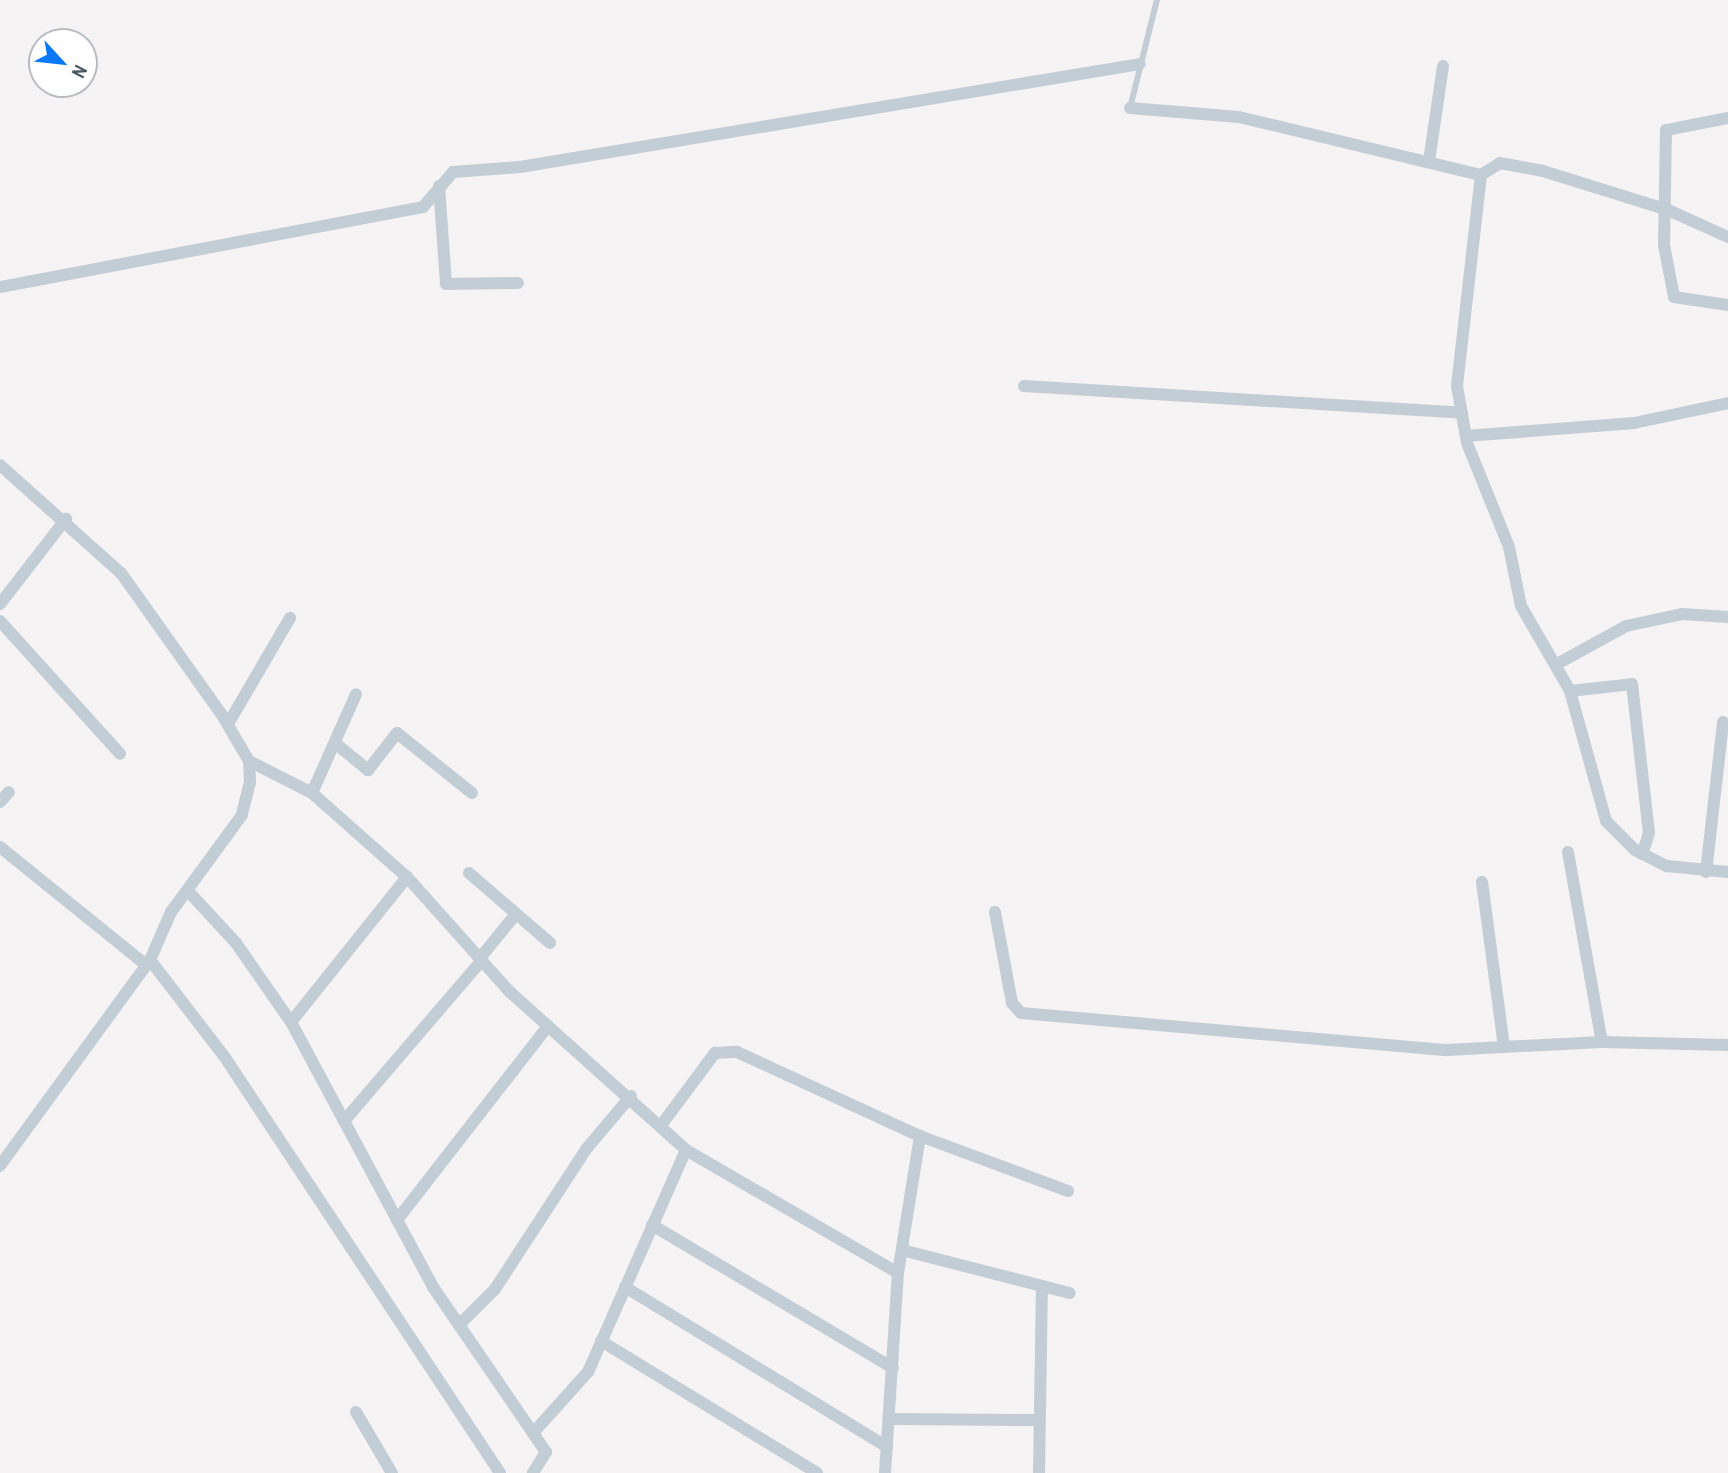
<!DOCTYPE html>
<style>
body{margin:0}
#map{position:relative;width:1728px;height:1473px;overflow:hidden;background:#f5f3f3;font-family:"Archivo Narrow",sans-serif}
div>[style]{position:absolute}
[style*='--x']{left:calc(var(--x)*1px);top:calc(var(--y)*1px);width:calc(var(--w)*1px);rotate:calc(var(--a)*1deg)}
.lane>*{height:6px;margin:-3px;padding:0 3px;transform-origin:3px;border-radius:3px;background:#c3cdd5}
.street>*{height:12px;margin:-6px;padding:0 6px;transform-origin:6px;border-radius:6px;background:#c3cdd5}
span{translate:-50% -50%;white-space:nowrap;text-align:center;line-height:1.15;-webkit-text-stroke:5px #fff;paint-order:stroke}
.north{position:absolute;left:28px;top:28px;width:70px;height:70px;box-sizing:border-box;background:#fff;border:2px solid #b6bcc0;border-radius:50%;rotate:117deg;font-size:19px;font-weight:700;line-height:28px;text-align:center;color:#485762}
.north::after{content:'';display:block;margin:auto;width:24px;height:32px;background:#0a79f8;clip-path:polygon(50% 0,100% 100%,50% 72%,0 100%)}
</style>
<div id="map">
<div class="lane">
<div style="--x:1130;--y:108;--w:111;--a:-76"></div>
</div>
<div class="street">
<div style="--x:1130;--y:108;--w:109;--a:4.7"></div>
<div style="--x:1239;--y:117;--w:249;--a:13.5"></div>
<div style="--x:1481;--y:175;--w:212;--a:96.5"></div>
<div style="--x:1457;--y:386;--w:58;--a:80"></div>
<div style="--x:1467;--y:443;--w:112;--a:68"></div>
<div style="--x:1509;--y:547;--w:60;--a:78.5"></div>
<div style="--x:1521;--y:606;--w:98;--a:60"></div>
<div style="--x:1570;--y:691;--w:135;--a:74.5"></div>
<div style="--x:1606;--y:821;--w:41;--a:45"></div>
<div style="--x:1635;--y:850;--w:36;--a:27"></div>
<div style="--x:1667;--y:866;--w:61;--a:5.6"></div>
<div style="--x:1728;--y:118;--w:63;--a:169"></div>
<div style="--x:1666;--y:130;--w:115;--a:91"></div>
<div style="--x:1664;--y:245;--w:53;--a:79.1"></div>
<div style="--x:1674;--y:297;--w:55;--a:8.4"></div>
<div style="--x:1429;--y:161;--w:96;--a:-81.6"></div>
<div style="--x:1481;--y:175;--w:22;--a:-32"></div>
<div style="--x:1500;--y:163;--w:44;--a:10.5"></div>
<div style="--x:1543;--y:171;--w:131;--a:17.3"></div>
<div style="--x:1668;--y:210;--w:66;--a:24.2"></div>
<div style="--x:439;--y:186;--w:98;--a:85.9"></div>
<div style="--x:446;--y:284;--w:72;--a:-0.8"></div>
<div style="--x:0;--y:287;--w:430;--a:-10.7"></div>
<div style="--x:423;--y:207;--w:46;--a:-49.4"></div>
<div style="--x:453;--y:172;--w:67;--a:-4.3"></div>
<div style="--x:520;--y:167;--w:628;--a:-9.43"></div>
<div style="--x:1024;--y:386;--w:439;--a:3.5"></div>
<div style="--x:1466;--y:436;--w:169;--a:-4.4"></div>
<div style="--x:1634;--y:423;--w:96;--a:-12"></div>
<div style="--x:0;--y:465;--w:162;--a:41.8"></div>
<div style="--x:121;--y:573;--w:174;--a:54.6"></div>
<div style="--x:222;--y:715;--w:53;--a:59.6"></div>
<div style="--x:249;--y:761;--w:21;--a:87"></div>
<div style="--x:250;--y:782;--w:34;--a:104"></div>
<div style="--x:242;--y:815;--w:120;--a:126.2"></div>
<div style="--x:171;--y:912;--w:52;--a:113.6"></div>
<div style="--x:150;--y:960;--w:255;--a:126.1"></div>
<div style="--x:0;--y:604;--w:108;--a:-52.2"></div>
<div style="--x:0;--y:621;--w:179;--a:47.9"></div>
<div style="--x:1557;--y:664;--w:79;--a:-28.8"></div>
<div style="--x:1626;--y:626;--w:57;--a:-12.1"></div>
<div style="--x:1682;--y:614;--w:46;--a:3.7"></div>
<div style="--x:1570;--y:691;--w:62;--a:-6.4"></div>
<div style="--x:1632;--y:684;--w:150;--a:83.5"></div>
<div style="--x:1649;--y:833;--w:22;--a:108"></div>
<div style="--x:228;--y:724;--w:123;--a:-59.7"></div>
<div style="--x:335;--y:743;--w:43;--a:39.3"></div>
<div style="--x:368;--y:770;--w:47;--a:-51.9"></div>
<div style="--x:397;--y:733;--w:96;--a:38.7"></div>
<div style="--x:249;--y:761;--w:71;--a:26.9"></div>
<div style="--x:312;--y:793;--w:127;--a:41.5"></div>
<div style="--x:407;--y:877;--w:154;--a:48.2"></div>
<div style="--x:510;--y:992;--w:237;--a:41.9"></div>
<div style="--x:686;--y:1150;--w:245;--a:30.1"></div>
<div style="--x:312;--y:793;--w:108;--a:-66"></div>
<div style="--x:0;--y:802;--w:13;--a:-48"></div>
<div style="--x:0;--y:847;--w:188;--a:38.9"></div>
<div style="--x:1568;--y:852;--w:193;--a:79.9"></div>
<div style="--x:1706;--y:872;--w:151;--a:-83.5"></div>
<div style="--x:469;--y:873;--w:107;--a:40.8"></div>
<div style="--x:1482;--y:882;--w:165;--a:82.4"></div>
<div style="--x:188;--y:891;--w:71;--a:47.3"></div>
<div style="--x:236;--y:943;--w:96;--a:55.2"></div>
<div style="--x:291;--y:1022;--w:301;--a:61.8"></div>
<div style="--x:433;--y:1287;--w:200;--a:55.6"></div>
<div style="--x:546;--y:1452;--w:25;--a:122"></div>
<div style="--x:995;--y:912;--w:93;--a:79.4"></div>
<div style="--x:1012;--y:1003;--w:13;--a:48"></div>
<div style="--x:1021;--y:1013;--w:428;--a:5"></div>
<div style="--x:1447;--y:1050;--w:155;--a:-3"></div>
<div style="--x:1602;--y:1042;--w:126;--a:1.4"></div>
<div style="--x:480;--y:958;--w:57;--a:-50.7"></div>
<div style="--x:150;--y:960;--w:121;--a:52.4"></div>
<div style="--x:224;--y:1056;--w:500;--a:56.5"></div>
<div style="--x:291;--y:1022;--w:186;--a:-51.3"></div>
<div style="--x:344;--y:1121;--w:212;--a:-49.4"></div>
<div style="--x:662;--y:1124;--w:89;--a:-53.3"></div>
<div style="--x:715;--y:1053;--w:22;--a:-3"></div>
<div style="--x:737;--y:1052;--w:201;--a:24.7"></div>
<div style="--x:920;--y:1136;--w:158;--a:20.4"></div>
<div style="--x:397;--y:1220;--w:246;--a:-52.1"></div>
<div style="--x:652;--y:1225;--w:280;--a:30.7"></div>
<div style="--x:902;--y:1250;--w:173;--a:14.4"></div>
<div style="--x:625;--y:1287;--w:307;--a:31.4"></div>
<div style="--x:459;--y:1325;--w:51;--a:-45"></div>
<div style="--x:495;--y:1289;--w:168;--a:-56.9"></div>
<div style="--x:587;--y:1148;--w:68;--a:-49.8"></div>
<div style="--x:601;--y:1341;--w:253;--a:31.4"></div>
<div style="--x:356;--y:1412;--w:71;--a:59.5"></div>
<div style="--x:890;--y:1419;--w:149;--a:0.4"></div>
<div style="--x:533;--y:1433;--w:82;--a:-48"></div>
<div style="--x:588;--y:1372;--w:243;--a:-66.2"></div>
<div style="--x:885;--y:1473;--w:200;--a:-86.3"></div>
<div style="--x:898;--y:1273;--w:139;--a:-80.9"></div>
<div style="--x:1039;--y:1473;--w:187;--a:-89.1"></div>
</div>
<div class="north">N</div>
</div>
